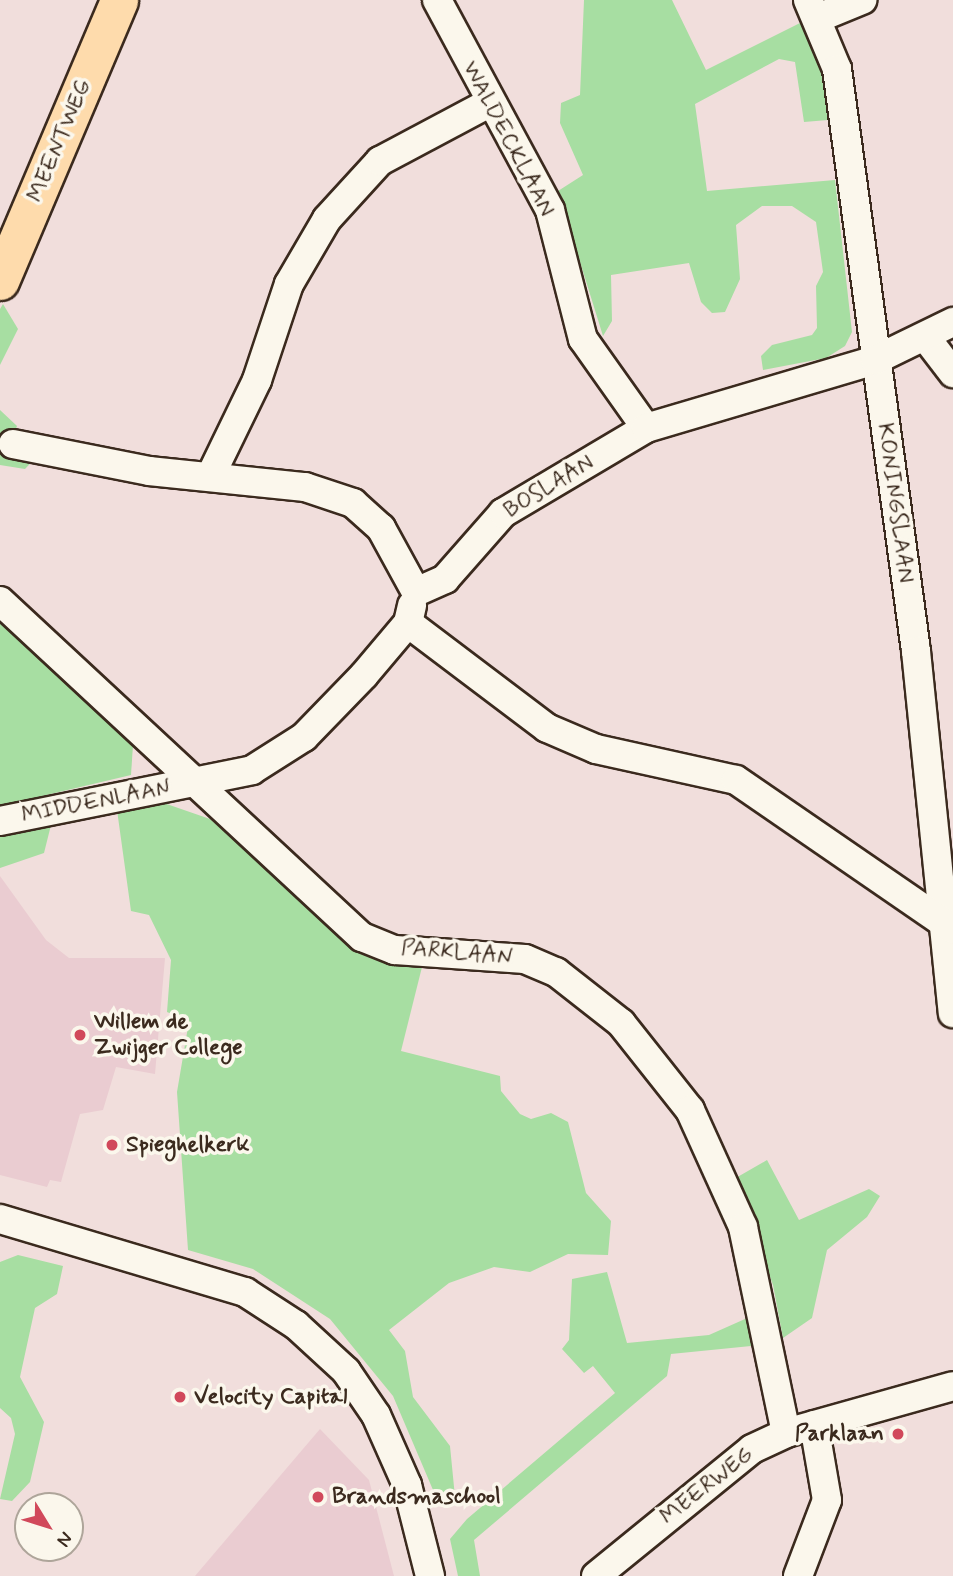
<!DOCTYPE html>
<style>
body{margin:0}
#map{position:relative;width:953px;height:1576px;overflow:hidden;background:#f1dedc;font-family:Mynerve,sans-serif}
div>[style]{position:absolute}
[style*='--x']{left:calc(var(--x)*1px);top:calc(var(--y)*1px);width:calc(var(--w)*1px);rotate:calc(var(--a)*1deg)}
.built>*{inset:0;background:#eaccd1}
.green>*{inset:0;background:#a7dea2}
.roads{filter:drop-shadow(2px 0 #3b2a1e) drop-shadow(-2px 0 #3b2a1e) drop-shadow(0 2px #3b2a1e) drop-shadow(0 -2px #3b2a1e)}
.minor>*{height:28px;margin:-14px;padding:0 14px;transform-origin:14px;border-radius:14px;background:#fbf7ec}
.major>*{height:37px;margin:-18.5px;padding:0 18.5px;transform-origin:18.5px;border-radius:18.5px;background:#fedbac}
.dots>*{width:19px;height:19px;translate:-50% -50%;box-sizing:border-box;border:4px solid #fbf7ec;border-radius:50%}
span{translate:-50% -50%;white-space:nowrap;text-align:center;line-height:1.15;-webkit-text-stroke:7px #fbf7ec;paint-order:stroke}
.street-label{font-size:23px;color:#3b2a1e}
.poi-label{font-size:23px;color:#3b2a1e;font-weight:700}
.left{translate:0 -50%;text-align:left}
.right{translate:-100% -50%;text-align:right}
.north{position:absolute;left:14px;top:1492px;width:70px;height:70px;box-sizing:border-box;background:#fbf7ec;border:2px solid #aea59a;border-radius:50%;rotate:128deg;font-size:19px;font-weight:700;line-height:28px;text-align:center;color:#3b2a1e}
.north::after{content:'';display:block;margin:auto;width:24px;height:32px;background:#d1495b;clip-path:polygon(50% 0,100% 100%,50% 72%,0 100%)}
</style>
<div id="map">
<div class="built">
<div style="clip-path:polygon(0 876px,46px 940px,69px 958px,165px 958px,155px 1074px,116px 1067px,103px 1110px,80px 1114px,61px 1182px,50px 1180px,47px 1187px,0 1175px)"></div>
<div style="clip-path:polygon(320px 1429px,369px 1480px,394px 1576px,195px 1576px)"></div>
</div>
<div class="green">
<div style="clip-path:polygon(584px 0,672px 0,706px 70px,810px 18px,821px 50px,828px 120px,804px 122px,795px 62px,779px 59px,695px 104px,707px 191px,835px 180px,852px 332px,845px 346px,826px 358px,763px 370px,761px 356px,772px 345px,812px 335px,817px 328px,816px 286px,823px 272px,816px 222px,792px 206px,762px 206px,736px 225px,740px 279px,725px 312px,712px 313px,701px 302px,689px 263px,611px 275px,612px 321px,603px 336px,558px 191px,583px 175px,560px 123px,561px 103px,580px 95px)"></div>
<div style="clip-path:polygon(3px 304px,18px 329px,0 365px,0 309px)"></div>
<div style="clip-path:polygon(0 410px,17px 426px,9px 446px,40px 453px,25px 469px,0 465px)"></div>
<div style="clip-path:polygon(0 614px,133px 745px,131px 775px,0 806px)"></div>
<div style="clip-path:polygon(158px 801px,210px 819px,364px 952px,423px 963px,401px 1051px,500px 1076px,501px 1091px,520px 1114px,531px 1119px,551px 1113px,568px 1122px,586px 1193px,611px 1221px,608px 1255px,568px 1254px,530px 1272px,494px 1267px,449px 1283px,389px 1330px,405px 1351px,413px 1397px,450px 1446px,455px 1497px,448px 1502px,436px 1497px,393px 1396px,330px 1319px,253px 1269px,188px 1250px,177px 1092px,189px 1021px,167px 1012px,171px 960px,149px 915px,131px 911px,117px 810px)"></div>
<div style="clip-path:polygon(51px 825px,44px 853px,0 868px,0 836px)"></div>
<div style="clip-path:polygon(767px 1160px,799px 1220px,869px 1189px,880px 1196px,867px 1217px,827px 1250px,812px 1318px,783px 1338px,773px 1285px,734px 1179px)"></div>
<div style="clip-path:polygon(18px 1255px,63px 1266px,57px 1294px,35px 1308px,20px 1377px,44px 1422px,30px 1482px,12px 1501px,0 1499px,15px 1434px,11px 1418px,0 1408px,0 1262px)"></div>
<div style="clip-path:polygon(607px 1272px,627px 1343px,709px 1335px,754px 1315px,761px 1345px,671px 1354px,667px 1376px,474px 1540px,480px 1576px,458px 1576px,450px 1539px,467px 1519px,615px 1393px,593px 1366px,584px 1373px,562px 1349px,569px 1340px,572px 1279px)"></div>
</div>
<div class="roads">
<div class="minor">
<div style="--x:437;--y:0;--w:238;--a:61.7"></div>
<div style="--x:550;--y:210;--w:133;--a:75.7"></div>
<div style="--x:583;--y:339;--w:109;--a:54.7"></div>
<div style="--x:808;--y:0;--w:75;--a:67.2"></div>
<div style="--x:837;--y:69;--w:587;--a:82.27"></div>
<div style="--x:916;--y:651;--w:364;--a:84.2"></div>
<div style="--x:818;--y:18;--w:48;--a:-22.2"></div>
<div style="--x:927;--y:339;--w:43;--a:52.6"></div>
<div style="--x:13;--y:444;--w:139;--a:11.2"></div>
<div style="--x:149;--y:471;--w:157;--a:5.9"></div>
<div style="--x:305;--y:487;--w:51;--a:18.4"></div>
<div style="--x:353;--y:503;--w:38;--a:42"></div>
<div style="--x:381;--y:528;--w:73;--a:61.3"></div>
<div style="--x:210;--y:477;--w:108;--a:-64.1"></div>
<div style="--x:257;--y:380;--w:101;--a:-71.6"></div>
<div style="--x:289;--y:284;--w:75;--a:-59.7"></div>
<div style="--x:327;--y:219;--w:79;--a:-47.6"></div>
<div style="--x:380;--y:161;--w:121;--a:-28"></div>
<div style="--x:416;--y:592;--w:32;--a:-24"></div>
<div style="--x:445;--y:579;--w:88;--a:-48.7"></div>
<div style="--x:503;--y:513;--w:166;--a:-30.7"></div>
<div style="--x:646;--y:428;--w:239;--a:-16.5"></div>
<div style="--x:875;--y:360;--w:87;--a:-26"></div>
<div style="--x:0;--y:601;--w:494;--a:42.9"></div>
<div style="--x:362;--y:937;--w:35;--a:22"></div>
<div style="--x:395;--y:950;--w:130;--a:4"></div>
<div style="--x:525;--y:959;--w:34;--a:23"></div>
<div style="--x:556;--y:972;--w:83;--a:38.1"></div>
<div style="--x:621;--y:1023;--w:111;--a:51.6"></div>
<div style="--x:690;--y:1110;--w:128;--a:65.6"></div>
<div style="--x:743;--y:1227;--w:210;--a:78.2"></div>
<div style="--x:408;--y:623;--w:174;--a:37.1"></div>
<div style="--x:547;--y:728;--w:53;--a:23.2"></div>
<div style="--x:596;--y:749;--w:143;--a:12.5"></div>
<div style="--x:736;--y:780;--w:263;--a:34.5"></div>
<div style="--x:0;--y:821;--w:257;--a:-11.4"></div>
<div style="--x:252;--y:770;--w:62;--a:-32.4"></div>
<div style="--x:304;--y:737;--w:86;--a:-45.9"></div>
<div style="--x:364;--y:675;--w:68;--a:-49.8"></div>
<div style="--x:408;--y:623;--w:18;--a:-77"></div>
<div style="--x:0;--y:1219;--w:256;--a:16.6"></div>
<div style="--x:245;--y:1292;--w:61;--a:32.9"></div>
<div style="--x:296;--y:1325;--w:68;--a:42.6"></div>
<div style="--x:346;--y:1371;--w:53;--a:55.7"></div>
<div style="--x:376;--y:1415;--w:77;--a:66.1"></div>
<div style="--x:407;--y:1485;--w:94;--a:75.8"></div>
<div style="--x:596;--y:1576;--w:201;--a:-39.1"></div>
<div style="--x:752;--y:1449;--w:38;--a:-25"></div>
<div style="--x:786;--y:1433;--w:173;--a:-15.7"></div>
<div style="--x:798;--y:1576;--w:81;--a:-69.1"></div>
<div style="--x:827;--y:1500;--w:76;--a:-99.8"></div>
</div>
<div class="major">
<div style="--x:0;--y:281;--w:305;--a:-67"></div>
</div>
</div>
<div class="dots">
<div style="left:80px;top:1035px;background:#d1495b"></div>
<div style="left:112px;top:1145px;background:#d1495b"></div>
<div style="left:180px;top:1397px;background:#d1495b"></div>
<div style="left:898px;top:1434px;background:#d1495b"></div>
<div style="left:318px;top:1497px;background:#d1495b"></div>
</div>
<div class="street-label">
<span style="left:508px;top:139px;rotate:62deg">WALDECKLAAN</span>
<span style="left:60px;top:141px;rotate:-67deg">MEENTWEG</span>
<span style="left:549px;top:487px;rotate:-32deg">BOSLAAN</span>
<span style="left:895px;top:503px;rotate:82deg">KONINGSLAAN</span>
<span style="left:96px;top:802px;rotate:-11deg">MIDDENLAAN</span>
<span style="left:457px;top:953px;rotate:5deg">PARKLAAN</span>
<span style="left:707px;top:1486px;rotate:-38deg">MEERWEG</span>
</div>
<div class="poi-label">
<span class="left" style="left:94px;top:1035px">Willem de<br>Zwijger College</span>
<span class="left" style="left:126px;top:1145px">Spieghelkerk</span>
<span class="left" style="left:194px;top:1397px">Velocity Capital</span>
<span class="right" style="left:884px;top:1434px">Parklaan</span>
<span class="left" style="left:332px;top:1497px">Brandsmaschool</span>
</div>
<div class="north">N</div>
</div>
